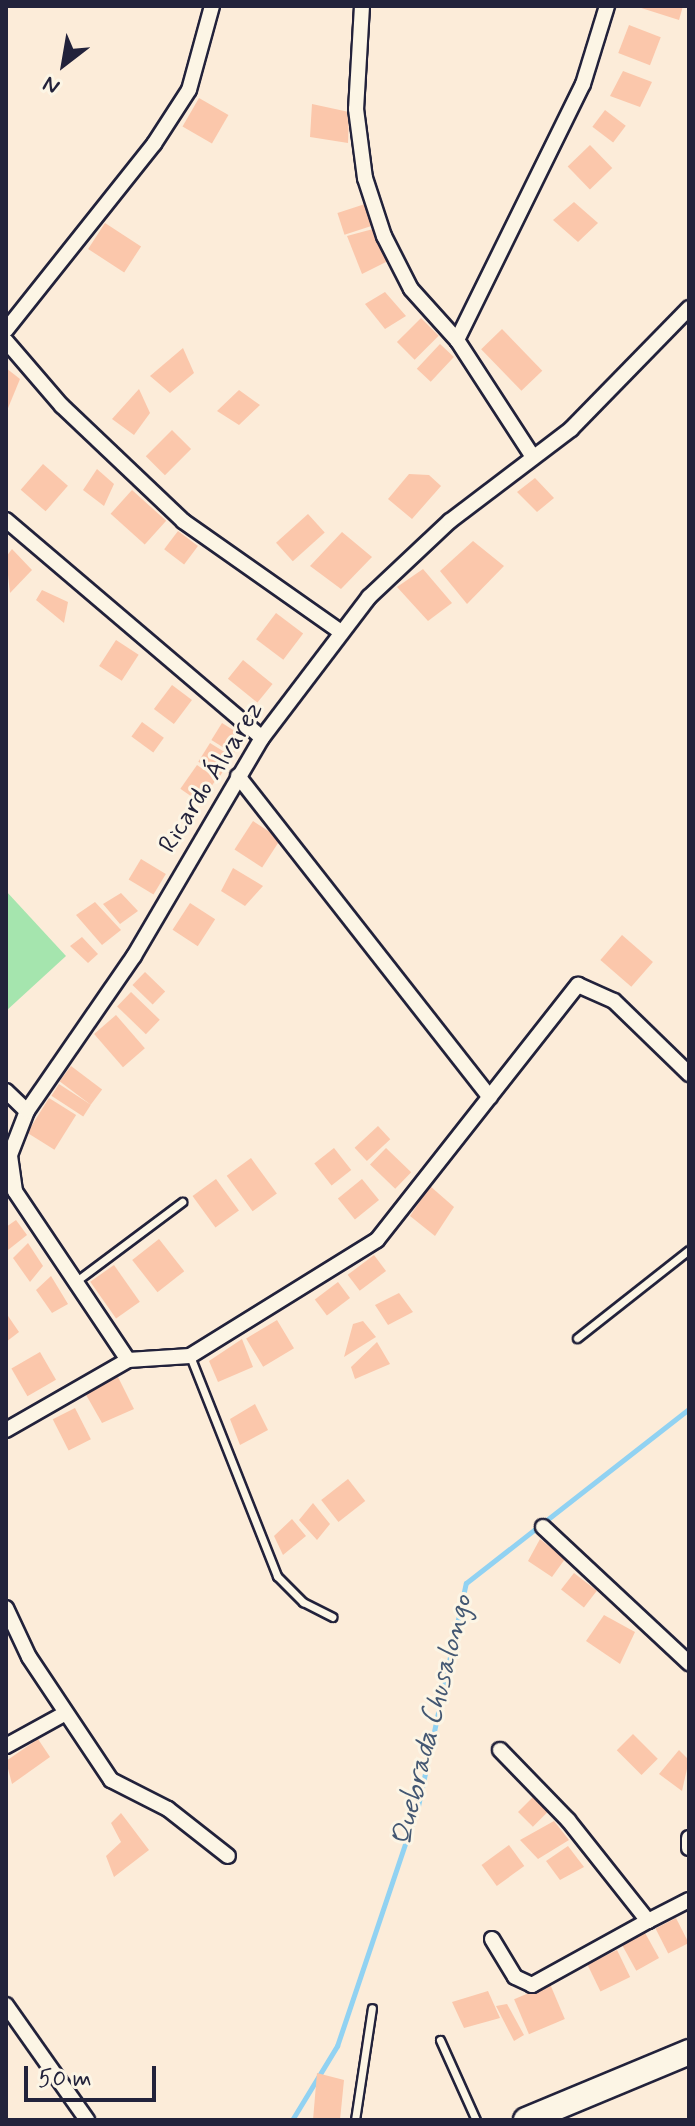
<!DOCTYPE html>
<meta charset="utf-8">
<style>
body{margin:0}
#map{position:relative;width:695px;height:2126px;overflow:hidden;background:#fcecd9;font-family:Mynerve,sans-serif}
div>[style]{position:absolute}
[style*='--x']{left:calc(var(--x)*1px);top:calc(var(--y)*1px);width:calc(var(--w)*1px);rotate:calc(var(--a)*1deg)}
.green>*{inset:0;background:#a5e5ae}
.stream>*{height:5px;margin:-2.5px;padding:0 2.5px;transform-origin:2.5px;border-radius:2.5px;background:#91d2f2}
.building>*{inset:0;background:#fbc7ab;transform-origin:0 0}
.roads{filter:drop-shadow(2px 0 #22223b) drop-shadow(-2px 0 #22223b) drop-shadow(0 2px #22223b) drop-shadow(0 -2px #22223b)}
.service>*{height:7px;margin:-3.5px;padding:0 3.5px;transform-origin:3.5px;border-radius:3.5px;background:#fcf5e5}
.minor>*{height:14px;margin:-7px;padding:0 7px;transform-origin:7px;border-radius:7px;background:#fcf5e5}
.trunk>*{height:24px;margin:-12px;padding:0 12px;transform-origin:12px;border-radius:12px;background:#fcf5e5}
span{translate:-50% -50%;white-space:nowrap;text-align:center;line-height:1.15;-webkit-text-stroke:6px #fcf5e5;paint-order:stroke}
.street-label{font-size:26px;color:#22223b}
.water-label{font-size:28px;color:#435772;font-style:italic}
.frame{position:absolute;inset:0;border:8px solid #22223b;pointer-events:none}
.north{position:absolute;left:24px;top:24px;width:80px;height:80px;-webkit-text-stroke:6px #fcf5e5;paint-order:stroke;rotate:211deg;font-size:22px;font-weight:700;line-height:32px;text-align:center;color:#22223b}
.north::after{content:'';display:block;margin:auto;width:28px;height:36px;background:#22223b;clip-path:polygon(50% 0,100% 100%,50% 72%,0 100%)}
.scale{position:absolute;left:24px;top:2066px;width:132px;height:36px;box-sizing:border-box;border:4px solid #22223b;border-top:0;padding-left:10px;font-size:24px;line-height:28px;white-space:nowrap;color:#22223b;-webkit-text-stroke:6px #fcf5e5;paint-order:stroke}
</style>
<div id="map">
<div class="green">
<div style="clip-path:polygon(6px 891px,66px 956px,6px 1011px)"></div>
</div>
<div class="stream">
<div style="--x:292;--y:2120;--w:87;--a:-58.7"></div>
<div style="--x:337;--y:2046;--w:253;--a:-71.4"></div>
<div style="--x:418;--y:1806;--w:228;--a:-77.9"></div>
<div style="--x:466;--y:1583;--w:283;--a:-38"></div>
</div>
<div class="building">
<div style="clip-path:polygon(635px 6px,683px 6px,679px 20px)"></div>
<div style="left:629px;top:25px;width:34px;height:30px;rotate:21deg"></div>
<div style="clip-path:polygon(623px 71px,652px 82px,640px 107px,610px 96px)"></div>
<div style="left:199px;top:98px;width:34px;height:33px;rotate:30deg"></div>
<div style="clip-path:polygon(312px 104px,349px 112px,348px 143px,310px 137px)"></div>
<div style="left:605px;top:110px;width:26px;height:21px;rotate:37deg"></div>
<div style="left:590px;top:145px;width:32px;height:31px;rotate:46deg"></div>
<div style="clip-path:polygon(574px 202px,598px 223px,578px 242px,553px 220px)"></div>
<div style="left:365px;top:204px;width:23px;height:29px;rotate:72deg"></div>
<div style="left:105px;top:223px;width:43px;height:31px;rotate:33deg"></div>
<div style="clip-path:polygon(373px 229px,388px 261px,362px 274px,347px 236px)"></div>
<div style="clip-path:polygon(385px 292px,406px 316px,385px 329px,365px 304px)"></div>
<div style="left:421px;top:318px;width:25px;height:34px;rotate:45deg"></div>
<div style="left:502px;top:329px;width:58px;height:29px;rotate:46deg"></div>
<div style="left:440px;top:344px;width:19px;height:34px;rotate:43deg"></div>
<div style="clip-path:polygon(183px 348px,194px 373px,170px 393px,150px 376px)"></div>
<div style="clip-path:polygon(6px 368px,20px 379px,6px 413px)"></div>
<div style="clip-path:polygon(139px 389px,150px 413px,134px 435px,112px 419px)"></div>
<div style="clip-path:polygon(239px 390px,260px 405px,239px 425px,217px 411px)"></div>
<div style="left:172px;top:430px;width:27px;height:37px;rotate:45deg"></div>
<div style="left:43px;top:464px;width:33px;height:34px;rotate:41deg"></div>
<div style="clip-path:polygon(97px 469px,114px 484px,104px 506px,83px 490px)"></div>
<div style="clip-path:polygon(409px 474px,429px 475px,441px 486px,412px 519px,388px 499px)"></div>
<div style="clip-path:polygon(535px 478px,554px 498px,537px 512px,517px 492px)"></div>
<div style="left:132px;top:490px;width:46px;height:32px;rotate:42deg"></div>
<div style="left:308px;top:514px;width:25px;height:43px;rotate:48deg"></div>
<div style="left:178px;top:531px;width:25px;height:23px;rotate:37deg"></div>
<div style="clip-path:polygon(342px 532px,372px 557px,341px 589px,310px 566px)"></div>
<div style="clip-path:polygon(473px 541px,504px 566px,467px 604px,440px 571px)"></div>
<div style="clip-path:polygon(12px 549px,32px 570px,10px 593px,6px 557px)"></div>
<div style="clip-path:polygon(423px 569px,452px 603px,428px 621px,397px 587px)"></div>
<div style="clip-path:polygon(42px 590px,68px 602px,64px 623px,36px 600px)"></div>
<div style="left:276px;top:613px;width:34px;height:33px;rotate:37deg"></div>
<div style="left:116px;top:640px;width:27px;height:31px;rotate:33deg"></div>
<div style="left:243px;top:660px;width:38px;height:24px;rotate:39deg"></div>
<div style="left:172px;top:685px;width:25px;height:30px;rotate:37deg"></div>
<div style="left:142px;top:722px;width:27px;height:18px;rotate:36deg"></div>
<div style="left:222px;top:723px;width:26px;height:20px;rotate:32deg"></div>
<div style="left:210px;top:743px;width:26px;height:22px;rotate:32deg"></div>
<div style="left:197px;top:765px;width:24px;height:29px;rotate:35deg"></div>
<div style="left:253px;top:821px;width:33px;height:34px;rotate:33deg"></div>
<div style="left:141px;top:859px;width:29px;height:24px;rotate:31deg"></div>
<div style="clip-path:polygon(233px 868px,263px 886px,245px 906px,221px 891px)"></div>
<div style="clip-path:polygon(121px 893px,138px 911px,120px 924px,103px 904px)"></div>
<div style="clip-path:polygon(95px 902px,121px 930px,102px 945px,76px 915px)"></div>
<div style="left:190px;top:903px;width:30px;height:32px;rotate:33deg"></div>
<div style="left:622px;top:935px;width:41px;height:33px;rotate:41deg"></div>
<div style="clip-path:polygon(82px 937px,98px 954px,88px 963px,70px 946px)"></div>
<div style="left:145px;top:972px;width:28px;height:18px;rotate:44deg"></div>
<div style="left:131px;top:992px;width:40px;height:20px;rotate:44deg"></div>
<div style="left:116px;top:1015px;width:44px;height:29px;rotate:49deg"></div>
<div style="left:71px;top:1066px;width:39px;height:19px;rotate:37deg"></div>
<div style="left:59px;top:1084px;width:38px;height:14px;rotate:33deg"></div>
<div style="left:49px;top:1098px;width:32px;height:41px;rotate:32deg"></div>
<div style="left:378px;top:1126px;width:18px;height:32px;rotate:47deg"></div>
<div style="left:334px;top:1148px;width:28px;height:25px;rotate:52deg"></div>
<div style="left:386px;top:1148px;width:35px;height:23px;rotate:44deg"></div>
<div style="left:251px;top:1158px;width:44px;height:30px;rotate:54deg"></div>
<div style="left:216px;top:1179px;width:39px;height:29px;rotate:54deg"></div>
<div style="left:362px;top:1179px;width:27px;height:31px;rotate:51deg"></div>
<div style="clip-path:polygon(430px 1186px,454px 1207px,435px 1236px,410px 1216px)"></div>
<div style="clip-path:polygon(16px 1220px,27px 1235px,8px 1250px,6px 1227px)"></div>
<div style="left:159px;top:1239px;width:41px;height:34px;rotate:52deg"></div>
<div style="clip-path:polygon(28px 1243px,43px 1266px,30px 1282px,13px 1258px)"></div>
<div style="left:374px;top:1255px;width:20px;height:33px;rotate:53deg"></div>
<div style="left:114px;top:1265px;width:45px;height:29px;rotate:55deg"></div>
<div style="clip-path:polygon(51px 1276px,68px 1304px,52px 1313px,36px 1290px)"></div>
<div style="left:338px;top:1282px;width:20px;height:29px;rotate:53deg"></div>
<div style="clip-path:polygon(399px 1293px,413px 1312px,388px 1325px,375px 1305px)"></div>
<div style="clip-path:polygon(6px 1313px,19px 1332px,6px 1342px)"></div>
<div style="left:277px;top:1320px;width:33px;height:36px;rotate:59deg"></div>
<div style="clip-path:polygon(363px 1321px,376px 1337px,344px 1357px,353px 1324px)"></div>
<div style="clip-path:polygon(242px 1339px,253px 1367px,218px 1382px,209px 1361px)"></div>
<div style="clip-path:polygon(377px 1342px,390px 1364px,355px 1379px,351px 1367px)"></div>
<div style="left:40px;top:1352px;width:32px;height:33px;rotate:60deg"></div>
<div style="clip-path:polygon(117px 1375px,134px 1409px,102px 1423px,85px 1393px)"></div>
<div style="clip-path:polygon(255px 1404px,268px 1430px,240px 1445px,230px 1419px)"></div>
<div style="left:75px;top:1408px;width:35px;height:25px;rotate:63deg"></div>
<div style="left:348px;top:1479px;width:28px;height:34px;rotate:52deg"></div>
<div style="clip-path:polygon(313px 1503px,330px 1524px,317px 1540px,299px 1520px)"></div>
<div style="clip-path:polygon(292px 1519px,306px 1536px,283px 1555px,274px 1536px)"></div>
<div style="clip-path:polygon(540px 1539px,565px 1559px,552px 1577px,528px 1561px)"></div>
<div style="left:574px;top:1573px;width:29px;height:21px;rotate:38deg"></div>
<div style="clip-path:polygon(604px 1615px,635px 1632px,620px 1664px,586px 1641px)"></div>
<div style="left:633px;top:1734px;width:35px;height:23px;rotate:45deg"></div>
<div style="clip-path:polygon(38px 1739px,50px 1757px,12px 1784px,6px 1761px)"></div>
<div style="clip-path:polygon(679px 1750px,689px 1760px,682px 1791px,659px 1774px)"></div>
<div style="left:535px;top:1795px;width:21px;height:24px;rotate:45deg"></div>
<div style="clip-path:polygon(121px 1813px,149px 1850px,114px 1877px,106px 1856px,121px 1842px,111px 1823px)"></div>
<div style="clip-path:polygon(554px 1821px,569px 1840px,538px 1859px,520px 1840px)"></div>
<div style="left:509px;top:1845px;width:26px;height:34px;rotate:54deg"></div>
<div style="clip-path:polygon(568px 1846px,584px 1867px,560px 1880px,546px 1861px)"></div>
<div style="left:676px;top:1918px;width:28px;height:23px;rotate:63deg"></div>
<div style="left:644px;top:1931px;width:31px;height:26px;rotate:61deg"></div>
<div style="left:617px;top:1950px;width:30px;height:33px;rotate:64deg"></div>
<div style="left:550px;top:1984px;width:38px;height:39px;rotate:67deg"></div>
<div style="clip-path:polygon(488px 1991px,500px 2018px,464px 2028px,452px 2002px)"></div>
<div style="clip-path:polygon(507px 2004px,524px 2035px,514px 2041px,496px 2006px)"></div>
<div style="clip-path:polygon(317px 2073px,344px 2080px,340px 2120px,313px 2120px)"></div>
</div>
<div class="roads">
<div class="service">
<div style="--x:75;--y:1282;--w:134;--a:-36.8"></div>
<div style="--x:577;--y:1338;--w:142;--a:-38.2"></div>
<div style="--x:190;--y:1356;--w:237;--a:68.4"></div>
<div style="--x:277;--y:1576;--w:37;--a:45"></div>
<div style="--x:303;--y:1602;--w:33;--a:27"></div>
<div style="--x:440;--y:2040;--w:88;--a:65.8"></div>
<div style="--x:355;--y:2120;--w:113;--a:-81.4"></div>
</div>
<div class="minor">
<div style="--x:362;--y:6;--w:103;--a:93.3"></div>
<div style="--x:356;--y:109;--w:70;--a:82.6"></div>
<div style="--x:365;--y:178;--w:61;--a:71.9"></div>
<div style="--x:384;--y:236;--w:59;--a:63"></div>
<div style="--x:411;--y:289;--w:69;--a:48"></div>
<div style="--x:457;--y:340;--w:140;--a:57"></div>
<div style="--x:6;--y:330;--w:238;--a:-51.5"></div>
<div style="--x:154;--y:144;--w:64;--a:-57.1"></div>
<div style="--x:189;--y:90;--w:87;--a:-74.7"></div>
<div style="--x:457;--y:340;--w:285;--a:-63.8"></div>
<div style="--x:583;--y:84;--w:82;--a:-72.9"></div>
<div style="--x:6;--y:341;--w:86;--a:49.3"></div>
<div style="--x:62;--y:406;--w:167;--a:43.5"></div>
<div style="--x:183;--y:521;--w:193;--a:35.1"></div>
<div style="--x:6;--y:520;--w:336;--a:40.4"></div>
<div style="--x:238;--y:776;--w:408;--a:51.9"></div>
<div style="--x:6;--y:1091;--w:29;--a:44"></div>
<div style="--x:128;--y:1360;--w:203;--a:-123.8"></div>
<div style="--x:15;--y:1191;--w:36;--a:-98"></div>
<div style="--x:10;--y:1155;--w:47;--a:-68.9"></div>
<div style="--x:27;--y:1111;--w:188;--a:-55.4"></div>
<div style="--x:134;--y:956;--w:253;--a:-59.6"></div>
<div style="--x:262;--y:738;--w:177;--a:-52.8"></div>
<div style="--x:369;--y:597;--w:111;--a:-43.2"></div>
<div style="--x:450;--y:521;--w:152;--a:-37.2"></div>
<div style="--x:571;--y:429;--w:169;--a:-45.7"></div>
<div style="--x:6;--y:1430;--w:141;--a:-29.8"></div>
<div style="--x:128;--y:1360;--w:62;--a:-3.7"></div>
<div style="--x:190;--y:1356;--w:220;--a:-31.8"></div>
<div style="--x:377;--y:1240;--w:325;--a:-51.8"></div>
<div style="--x:578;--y:985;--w:39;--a:24"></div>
<div style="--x:614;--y:1001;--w:105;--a:44.2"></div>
<div style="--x:543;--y:1527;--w:200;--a:43"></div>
<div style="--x:6;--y:1608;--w:54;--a:64.9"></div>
<div style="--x:29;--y:1657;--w:148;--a:56.3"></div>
<div style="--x:111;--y:1780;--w:64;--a:27"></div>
<div style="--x:168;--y:1809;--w:76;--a:38.1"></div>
<div style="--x:6;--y:1746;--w:68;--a:-28.8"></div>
<div style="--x:500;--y:1750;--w:98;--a:45.8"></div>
<div style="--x:568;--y:1820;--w:129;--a:51.6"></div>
<div style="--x:648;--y:1921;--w:46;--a:-27.1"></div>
<div style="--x:689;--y:1838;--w:10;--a:90"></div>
<div style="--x:492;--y:1939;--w:44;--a:58.8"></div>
<div style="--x:515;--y:1977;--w:19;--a:25"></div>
<div style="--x:532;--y:1985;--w:132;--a:-28.9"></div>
<div style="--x:6;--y:2005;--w:141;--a:54.8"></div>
</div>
<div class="trunk">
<div style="--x:526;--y:2120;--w:177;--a:-22.6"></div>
</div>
</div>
<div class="street-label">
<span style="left:212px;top:778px;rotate:-58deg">Ricardo Álvarez</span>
</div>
<div class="water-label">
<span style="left:433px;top:1721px;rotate:-76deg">Quebrada Chusalongo</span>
</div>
<div class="frame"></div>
<div class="north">N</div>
<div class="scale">50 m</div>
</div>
